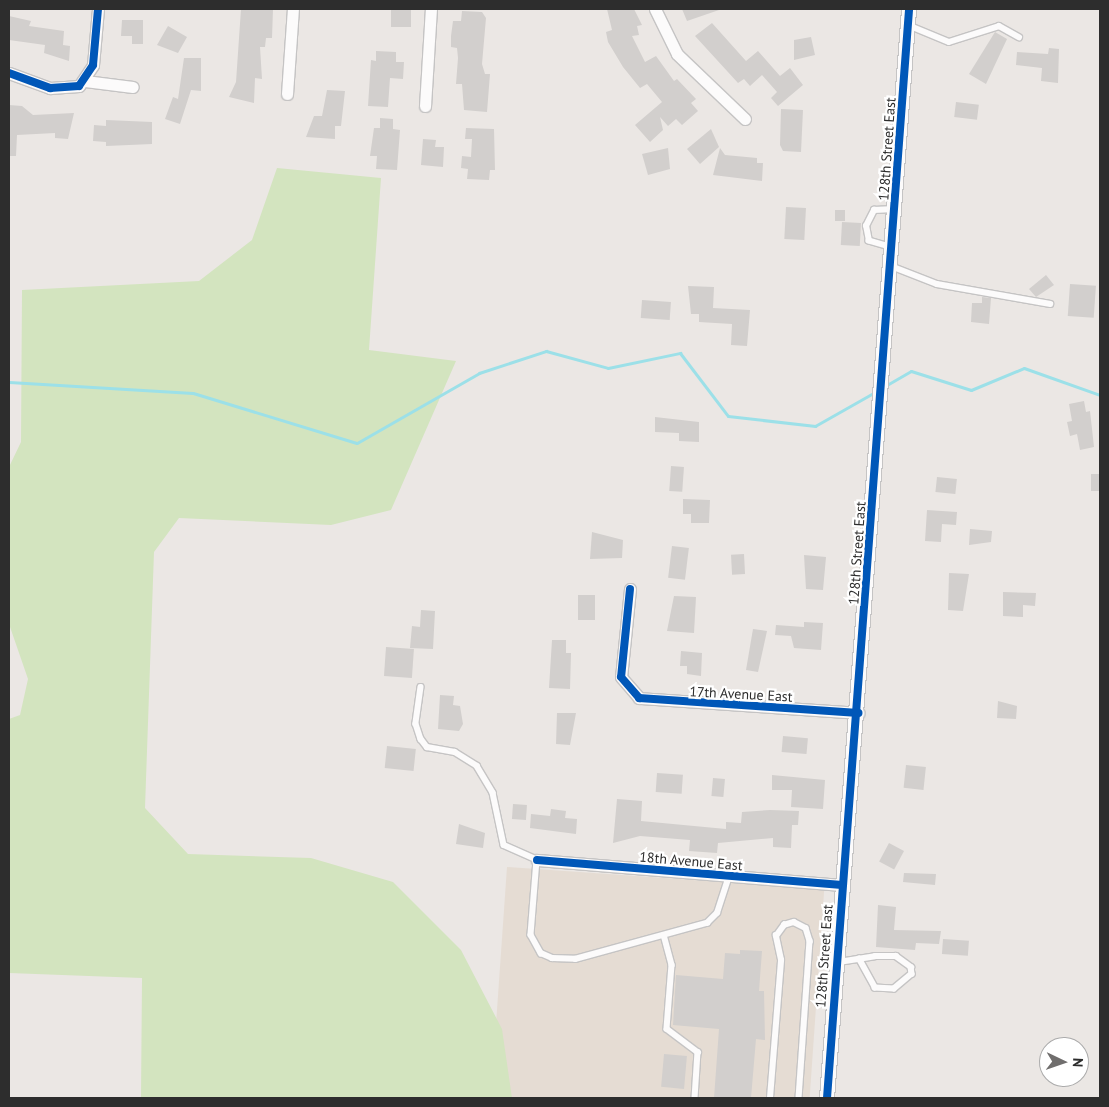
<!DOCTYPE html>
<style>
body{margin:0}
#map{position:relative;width:1109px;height:1107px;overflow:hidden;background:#ebe7e4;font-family:"PT Sans",sans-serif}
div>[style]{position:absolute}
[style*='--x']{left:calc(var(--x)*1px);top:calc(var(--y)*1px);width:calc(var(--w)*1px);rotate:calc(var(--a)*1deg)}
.education>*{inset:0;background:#e5dcd3;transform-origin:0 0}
.green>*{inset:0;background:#d3e4bf}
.stream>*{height:3px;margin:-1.5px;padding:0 1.5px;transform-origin:1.5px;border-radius:1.5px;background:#9ce0e8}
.building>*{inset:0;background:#d2cfcd;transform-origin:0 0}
.roads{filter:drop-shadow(1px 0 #c5c4c4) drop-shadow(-1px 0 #c5c4c4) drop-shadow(0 1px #c5c4c4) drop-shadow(0 -1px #c5c4c4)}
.service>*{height:5.5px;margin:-2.75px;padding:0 2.75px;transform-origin:2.75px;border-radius:2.75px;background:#fcfbfb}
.minor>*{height:11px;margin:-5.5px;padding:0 5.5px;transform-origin:5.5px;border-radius:5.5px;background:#fcfbfb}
.tertiary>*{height:14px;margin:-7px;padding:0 7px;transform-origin:7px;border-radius:7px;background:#fcfbfb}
.cycleway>*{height:8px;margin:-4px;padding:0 4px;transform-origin:4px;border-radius:4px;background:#0057b8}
span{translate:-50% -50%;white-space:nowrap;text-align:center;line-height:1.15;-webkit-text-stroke:4.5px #fff;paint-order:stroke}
.street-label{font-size:14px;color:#2d2d2d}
.frame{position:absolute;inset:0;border:10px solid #2d2d2d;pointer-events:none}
.north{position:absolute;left:1039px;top:1037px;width:50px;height:50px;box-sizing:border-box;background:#fff;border:1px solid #ababab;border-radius:50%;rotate:93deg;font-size:14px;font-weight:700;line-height:20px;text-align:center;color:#2d2d2d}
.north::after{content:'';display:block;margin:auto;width:18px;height:22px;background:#706e6d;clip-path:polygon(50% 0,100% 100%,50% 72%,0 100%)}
</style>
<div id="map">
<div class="education">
<div style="left:507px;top:867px;width:318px;height:232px;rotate:4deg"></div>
</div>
<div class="green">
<div style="clip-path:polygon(277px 168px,381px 178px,369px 350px,456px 361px,391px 510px,331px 525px,179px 518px,154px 552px,145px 808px,188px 854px,311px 858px,393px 882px,461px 950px,502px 1029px,512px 1098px,141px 1098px,142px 978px,9px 973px,9px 719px,20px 715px,28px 679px,9px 624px,9px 467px,21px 442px,22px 290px,199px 281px,252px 240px)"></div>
</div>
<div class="stream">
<div style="--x:9;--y:382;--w:184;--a:3.4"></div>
<div style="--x:193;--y:393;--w:171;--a:17"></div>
<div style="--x:357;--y:443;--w:141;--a:-29.8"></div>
<div style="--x:479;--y:373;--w:71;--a:-18.2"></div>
<div style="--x:546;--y:351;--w:64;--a:15.3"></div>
<div style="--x:608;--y:368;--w:74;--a:-11.8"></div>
<div style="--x:680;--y:353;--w:79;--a:52.7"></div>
<div style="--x:728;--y:416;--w:88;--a:6.6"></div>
<div style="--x:815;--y:426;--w:69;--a:-29.5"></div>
<div style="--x:885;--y:386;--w:30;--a:-30"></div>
<div style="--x:911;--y:371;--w:63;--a:17.6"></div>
<div style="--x:971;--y:390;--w:57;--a:-22.5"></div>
<div style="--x:1024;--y:368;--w:81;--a:19.6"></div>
</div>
<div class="building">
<div style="clip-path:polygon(241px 9px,273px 9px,272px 38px,266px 38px,265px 47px,260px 47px,262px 79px,255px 78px,254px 103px,229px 97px,236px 82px)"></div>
<div style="left:391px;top:9px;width:20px;height:18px"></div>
<div style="clip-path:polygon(607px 9px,634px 9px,642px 25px,637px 26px,639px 35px,632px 36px,645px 62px,656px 56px,674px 81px,677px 79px,696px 99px,691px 103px,698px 111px,682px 125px,676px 119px,668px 126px,660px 117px,663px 130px,650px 142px,635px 125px,662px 102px,647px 84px,640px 88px,623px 67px,608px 42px,606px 32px,612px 30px)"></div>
<div style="clip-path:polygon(682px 9px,719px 9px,719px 10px,687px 21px)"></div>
<div style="clip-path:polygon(462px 11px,482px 12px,486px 18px,482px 64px,485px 74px,490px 74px,487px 112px,464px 110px,462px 84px,456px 84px,458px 58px,457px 48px,451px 47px,451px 36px,453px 21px,461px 21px)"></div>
<div style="clip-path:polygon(9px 16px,31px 21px,29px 26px,64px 31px,63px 45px,70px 46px,69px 61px,44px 53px,45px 45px,9px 40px)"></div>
<div style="clip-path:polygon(122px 20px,143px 20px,143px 44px,132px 44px,132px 36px,121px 36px)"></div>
<div style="clip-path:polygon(712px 23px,746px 61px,758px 51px,780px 76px,790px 68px,803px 85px,778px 106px,771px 98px,777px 92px,762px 75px,750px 86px,744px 79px,738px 83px,695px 36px)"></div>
<div style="clip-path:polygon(168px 26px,187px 37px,178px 53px,157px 45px)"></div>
<div style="clip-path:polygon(995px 32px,1007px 39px,986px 84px,969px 74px)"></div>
<div style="clip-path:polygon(811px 37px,815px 55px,794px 60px,794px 40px)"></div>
<div style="clip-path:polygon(1049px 48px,1059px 49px,1058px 83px,1041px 81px,1042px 68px,1016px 65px,1017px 52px,1048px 54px)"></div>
<div style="clip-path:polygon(376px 51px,396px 52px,396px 62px,404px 62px,403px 79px,390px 78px,388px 107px,368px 106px,371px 60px,376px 61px)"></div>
<div style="clip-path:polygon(184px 58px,201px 58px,201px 91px,191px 90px,180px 124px,165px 119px,173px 97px,178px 99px)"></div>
<div style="clip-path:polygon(327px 90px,345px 91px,341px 126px,335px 126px,335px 139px,306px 137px,314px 116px,322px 116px)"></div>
<div style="left:956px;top:102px;width:23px;height:15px;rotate:7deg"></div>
<div style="clip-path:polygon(9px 105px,22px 106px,33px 115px,74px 113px,68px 139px,55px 138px,55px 133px,17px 135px,16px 156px,9px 156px)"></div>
<div style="clip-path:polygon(781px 109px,803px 110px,801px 152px,783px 151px,780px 145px)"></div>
<div style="clip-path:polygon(380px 118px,393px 119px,393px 129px,400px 130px,397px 170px,376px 169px,377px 156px,370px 156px,374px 128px,380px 128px)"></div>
<div style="clip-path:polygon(106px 120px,152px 122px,152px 144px,106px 146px,106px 142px,93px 141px,94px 125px,106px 126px)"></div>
<div style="clip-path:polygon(466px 128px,494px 129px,495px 170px,490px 170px,489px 180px,467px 179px,468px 169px,461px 168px,462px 156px,471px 157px,472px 139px,465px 139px)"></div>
<div style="clip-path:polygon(711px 129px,719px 147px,700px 164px,687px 149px)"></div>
<div style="clip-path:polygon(423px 139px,436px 140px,435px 147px,444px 147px,443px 167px,421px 165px)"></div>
<div style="clip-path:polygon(668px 148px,670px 169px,648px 175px,642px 154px)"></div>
<div style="clip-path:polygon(720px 148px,725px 155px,757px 158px,757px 163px,763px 163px,762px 181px,713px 175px)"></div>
<div style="left:786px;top:207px;width:20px;height:32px;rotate:3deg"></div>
<div style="left:835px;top:210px;width:10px;height:11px"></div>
<div style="left:842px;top:222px;width:19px;height:23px;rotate:3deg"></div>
<div style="clip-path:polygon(1046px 275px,1054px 285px,1036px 297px,1029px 289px)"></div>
<div style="left:1070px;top:284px;width:26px;height:32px;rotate:4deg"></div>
<div style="clip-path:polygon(688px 286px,714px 287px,713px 308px,750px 310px,747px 346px,731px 345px,732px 324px,699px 322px,699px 314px,691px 314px)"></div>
<div style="clip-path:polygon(982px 297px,991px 298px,989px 324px,971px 322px,972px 303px,982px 303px)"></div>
<div style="left:642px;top:300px;width:29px;height:18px;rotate:4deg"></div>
<div style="clip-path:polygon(1084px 401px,1086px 412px,1090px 411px,1094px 447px,1080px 450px,1077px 434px,1070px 436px,1067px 422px,1072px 421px,1069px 404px)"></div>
<div style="clip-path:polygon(655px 417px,699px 422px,699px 442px,679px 441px,679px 433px,655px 432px)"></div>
<div style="left:671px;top:466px;width:13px;height:25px;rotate:4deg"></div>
<div style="left:1091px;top:474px;width:9px;height:17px"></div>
<div style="left:937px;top:477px;width:20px;height:15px;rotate:6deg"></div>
<div style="clip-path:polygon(683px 499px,710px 500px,709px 523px,691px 523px,691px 514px,683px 514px)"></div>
<div style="clip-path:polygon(927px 510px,957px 512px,956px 525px,942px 524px,941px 542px,925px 541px)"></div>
<div style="clip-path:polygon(970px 529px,992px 531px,991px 542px,969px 545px)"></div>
<div style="clip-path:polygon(592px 532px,623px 540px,622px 558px,590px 559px)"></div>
<div style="left:672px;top:546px;width:17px;height:32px;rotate:7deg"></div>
<div style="left:744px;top:554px;width:20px;height:13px;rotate:87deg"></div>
<div style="clip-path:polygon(804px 555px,826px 557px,823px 590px,806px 589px)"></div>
<div style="clip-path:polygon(949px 573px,969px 574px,963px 611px,948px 610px)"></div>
<div style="clip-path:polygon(1003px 592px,1036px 593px,1035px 606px,1023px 605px,1023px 617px,1003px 616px)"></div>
<div style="left:578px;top:595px;width:17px;height:25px"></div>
<div style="clip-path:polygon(674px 596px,696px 597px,694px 633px,667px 631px)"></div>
<div style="clip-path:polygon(421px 610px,435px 611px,433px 649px,410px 648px,412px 626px,420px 627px)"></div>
<div style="clip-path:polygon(804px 622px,823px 623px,821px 650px,794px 648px,791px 636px,775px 635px,776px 625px,804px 627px)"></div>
<div style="clip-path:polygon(753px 629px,767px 631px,758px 672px,746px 670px)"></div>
<div style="clip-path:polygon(552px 640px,566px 640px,566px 653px,571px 653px,570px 689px,549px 688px)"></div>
<div style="left:386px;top:647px;width:28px;height:29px;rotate:4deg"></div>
<div style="clip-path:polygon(681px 651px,702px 653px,701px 676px,687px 674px,687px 666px,680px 666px)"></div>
<div style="clip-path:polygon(440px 695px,454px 696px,453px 705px,460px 706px,463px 724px,459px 731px,438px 729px)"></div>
<div style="clip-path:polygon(998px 701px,1017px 706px,1016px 719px,997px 718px)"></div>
<div style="clip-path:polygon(557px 713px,576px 713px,570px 745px,556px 744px)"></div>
<div style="left:783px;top:736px;width:25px;height:16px;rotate:5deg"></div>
<div style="left:387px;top:746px;width:29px;height:22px;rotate:6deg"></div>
<div style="left:906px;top:765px;width:20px;height:23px;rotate:6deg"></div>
<div style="left:657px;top:773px;width:26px;height:19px;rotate:4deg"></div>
<div style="clip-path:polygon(772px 775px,825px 780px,823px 809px,791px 807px,792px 790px,772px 790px)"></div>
<div style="left:713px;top:778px;width:12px;height:18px;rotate:5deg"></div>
<div style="clip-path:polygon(617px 799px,642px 801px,641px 821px,726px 829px,726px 822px,741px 823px,742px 812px,770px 810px,799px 811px,798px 825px,792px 825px,791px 848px,773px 847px,773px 838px,718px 843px,717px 853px,689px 851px,690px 840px,640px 836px,613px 843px)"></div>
<div style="left:513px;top:804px;width:14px;height:15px;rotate:4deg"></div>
<div style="clip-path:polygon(551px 809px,566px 811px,565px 818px,577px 819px,576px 834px,530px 828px,531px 814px,550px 816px)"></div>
<div style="clip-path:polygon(459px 824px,485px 833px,483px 848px,456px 844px)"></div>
<div style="left:889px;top:843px;width:17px;height:21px;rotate:28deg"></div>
<div style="clip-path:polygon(904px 873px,936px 874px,935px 885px,903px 882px)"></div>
<div style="clip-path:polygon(878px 905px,896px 907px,894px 930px,941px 931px,939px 944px,916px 943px,915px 950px,876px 947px)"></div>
<div style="left:943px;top:939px;width:26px;height:15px;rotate:4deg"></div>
<div style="clip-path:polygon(740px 950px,762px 951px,759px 991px,764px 991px,765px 1040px,756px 1039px,751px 1098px,714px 1098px,719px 1029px,673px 1025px,676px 975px,723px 979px,725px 953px,740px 954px)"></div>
<div style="left:664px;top:1054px;width:23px;height:33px;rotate:5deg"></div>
</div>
<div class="roads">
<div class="service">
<div style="--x:908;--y:25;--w:44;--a:22.5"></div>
<div style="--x:949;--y:42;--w:52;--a:-17.7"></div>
<div style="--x:999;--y:26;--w:23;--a:29"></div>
<div style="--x:890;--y:247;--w:22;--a:-164"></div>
<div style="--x:869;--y:241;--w:15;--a:-101"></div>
<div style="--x:866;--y:226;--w:18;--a:-63"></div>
<div style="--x:874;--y:210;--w:20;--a:-3"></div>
<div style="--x:891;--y:266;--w:49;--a:21.4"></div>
<div style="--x:937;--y:284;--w:115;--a:10"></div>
<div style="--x:421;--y:687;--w:37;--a:98"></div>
<div style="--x:416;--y:724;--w:16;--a:72"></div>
<div style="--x:421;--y:739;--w:10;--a:53"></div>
<div style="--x:427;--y:747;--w:28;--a:10"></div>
<div style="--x:455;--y:752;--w:26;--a:32"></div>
<div style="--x:477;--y:766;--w:31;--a:59"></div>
<div style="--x:493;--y:793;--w:53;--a:78.1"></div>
<div style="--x:504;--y:845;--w:36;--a:24"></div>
<div style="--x:537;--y:860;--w:75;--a:94.6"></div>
<div style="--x:531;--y:935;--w:21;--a:61"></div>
<div style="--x:541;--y:953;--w:12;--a:24"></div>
<div style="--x:552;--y:958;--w:23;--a:2"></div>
<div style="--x:575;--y:959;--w:137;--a:-15.3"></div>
<div style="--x:707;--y:923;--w:14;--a:-45"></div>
<div style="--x:717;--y:913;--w:39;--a:-72"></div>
<div style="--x:664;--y:935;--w:31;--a:75"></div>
<div style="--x:672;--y:965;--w:64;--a:94.5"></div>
<div style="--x:667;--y:1029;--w:39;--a:37"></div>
<div style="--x:698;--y:1052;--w:46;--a:93.7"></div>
<div style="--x:839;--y:962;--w:36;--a:-9"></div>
<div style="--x:875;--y:956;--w:21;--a:0"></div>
<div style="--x:896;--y:956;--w:19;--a:36"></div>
<div style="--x:911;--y:967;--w:7;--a:82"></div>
<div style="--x:912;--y:974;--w:23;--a:140"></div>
<div style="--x:894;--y:989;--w:19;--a:-177"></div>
<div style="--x:875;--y:988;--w:33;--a:-119"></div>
<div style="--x:770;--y:1098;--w:138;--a:-85.4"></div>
<div style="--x:781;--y:960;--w:25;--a:-102"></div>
<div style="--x:776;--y:936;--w:14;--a:-54"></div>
<div style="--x:784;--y:925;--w:10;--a:-17"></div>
<div style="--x:794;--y:922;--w:13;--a:27"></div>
<div style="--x:806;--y:928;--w:14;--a:73"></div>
<div style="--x:810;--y:941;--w:157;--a:94"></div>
</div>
<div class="minor">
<div style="--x:655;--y:9;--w:50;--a:63.9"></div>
<div style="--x:677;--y:54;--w:94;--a:43.7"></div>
<div style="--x:9;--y:73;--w:44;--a:20.1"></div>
<div style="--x:50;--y:88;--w:29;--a:-4"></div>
<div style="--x:79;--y:86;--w:25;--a:-56"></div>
<div style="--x:93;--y:65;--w:56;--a:-84.9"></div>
<div style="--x:85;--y:81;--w:48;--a:7.1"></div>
<div style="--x:287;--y:94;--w:85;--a:-86"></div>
<div style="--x:425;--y:106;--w:97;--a:-86.5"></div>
<div style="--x:630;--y:589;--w:88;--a:95.8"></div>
<div style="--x:621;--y:677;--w:28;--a:49"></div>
<div style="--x:639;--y:698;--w:220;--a:3.9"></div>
<div style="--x:537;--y:860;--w:306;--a:4.7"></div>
</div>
<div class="tertiary">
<div style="--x:827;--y:1098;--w:1092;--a:-85.69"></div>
</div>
</div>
<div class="cycleway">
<div style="--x:9;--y:73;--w:44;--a:20.1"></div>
<div style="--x:50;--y:88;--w:29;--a:-4"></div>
<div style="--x:79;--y:86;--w:25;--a:-56"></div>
<div style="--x:93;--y:65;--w:56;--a:-84.9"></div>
<div style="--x:630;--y:589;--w:88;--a:95.8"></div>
<div style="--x:621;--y:677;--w:28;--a:49"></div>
<div style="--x:639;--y:698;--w:220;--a:3.9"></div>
<div style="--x:537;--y:860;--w:306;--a:4.7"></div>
<div style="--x:827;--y:1098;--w:1092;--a:-85.69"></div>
</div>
<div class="street-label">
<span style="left:887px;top:149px;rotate:-86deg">128th Street East</span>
<span style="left:857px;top:553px;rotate:-86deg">128th Street East</span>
<span style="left:741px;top:694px;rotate:3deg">17th Avenue East</span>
<span style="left:691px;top:861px;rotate:5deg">18th Avenue East</span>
<span style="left:824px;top:956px;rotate:-86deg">128th Street East</span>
</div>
<div class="frame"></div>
<div class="north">N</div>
</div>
